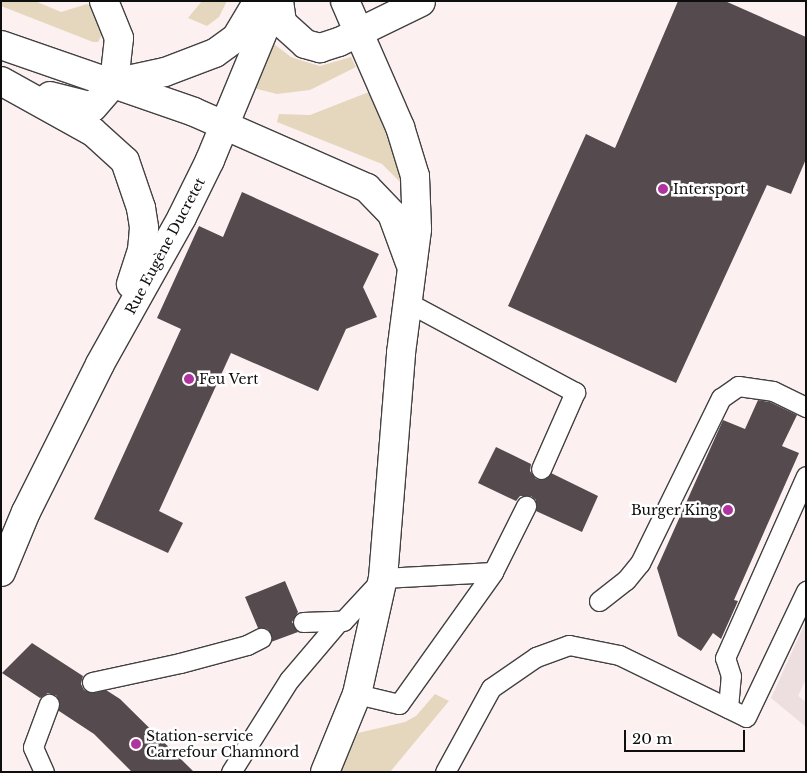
<!DOCTYPE html>
<meta charset="utf-8">
<style>
body{margin:0}
#map{position:relative;width:807px;height:773px;overflow:hidden;background:#fdf0f0;font-family:"Libre Baskerville",serif}
div>[style]{position:absolute}
[style*='--x']{left:calc(var(--x)*1px);top:calc(var(--y)*1px);width:calc(var(--w)*1px);rotate:calc(var(--a)*1deg)}
.green>*{inset:0;background:#e5d7bd}
.plaza>*{inset:0;background:#eddfe0}
.building>*{inset:0;background:#554b4f}
.roads{filter:drop-shadow(1px 0 #414141) drop-shadow(-1px 0 #414141) drop-shadow(0 1px #414141) drop-shadow(0 -1px #414141)}
.lane>*{height:19px;margin:-9.5px;padding:0 9.5px;transform-origin:9.5px;border-radius:9.5px;background:#fff}
.street>*{height:28px;margin:-14px;padding:0 14px;transform-origin:14px;border-radius:14px;background:#fff}
.dots>*{width:14px;height:14px;translate:-50% -50%;box-sizing:border-box;border:2px solid #fff;border-radius:50%}
span{translate:-50% -50%;white-space:nowrap;text-align:center;line-height:1.15;-webkit-text-stroke:5px #fff;paint-order:stroke}
.poi-label{font-size:14px;color:#0e0e0e}
.left{translate:0 -50%;text-align:left}
.right{translate:-100% -50%;text-align:right}
.street-label{font-size:14px;color:#0e0e0e}
.frame{position:absolute;inset:0;border:2px solid #0e0e0e;pointer-events:none}
.scale{position:absolute;left:624px;top:730px;width:121px;height:22px;box-sizing:border-box;border:2px solid #0e0e0e;border-top:0;padding-left:6px;font-size:15px;line-height:18px;white-space:nowrap;color:#0e0e0e;-webkit-text-stroke:4px #fff;paint-order:stroke}
</style>
<div id="map">
<div class="green">
<div style="clip-path:polygon(1px 1px,35px 1px,61px 12px,87px 4px,102px 12px,104px 31px,98px 42px,93px 42px,1px 6px)"></div>
<div style="clip-path:polygon(202px 1px,227px 1px,219px 17px,207px 26px,188px 18px)"></div>
<div style="clip-path:polygon(274px 44px,291px 57px,303px 61px,320px 66px,351px 57px,356px 67px,310px 90px,277px 94px,253px 88px)"></div>
<div style="clip-path:polygon(369px 92px,399px 159px,402px 184px,382px 164px,277px 122px,279px 114px,310px 115px)"></div>
<div style="clip-path:polygon(435px 694px,449px 701px,390px 772px,340px 772px,358px 733px,405px 722px,416px 716px)"></div>
</div>
<div class="plaza">
<div style="clip-path:polygon(806px 621px,806px 679px,798px 696px,806px 702px,806px 727px,771px 698px)"></div>
</div>
<div class="building">
<div style="clip-path:polygon(678px 1px,725px 1px,806px 37px,806px 159px,791px 194px,767px 185px,676px 383px,508px 306px,586px 134px,615px 148px)"></div>
<div style="clip-path:polygon(242px 192px,379px 254px,363px 287px,377px 317px,346px 329px,318px 391px,231px 353px,159px 511px,183px 523px,168px 553px,94px 519px,181px 329px,157px 318px,199px 226px,223px 237px)"></div>
<div style="clip-path:polygon(758px 400px,770px 402px,797px 415px,782px 446px,799px 453px,734px 600px,738px 601px,721px 639px,713px 633px,701px 651px,678px 636px,657px 568px,723px 420px,745px 429px)"></div>
<div style="clip-path:polygon(496px 447px,531px 464px,530px 471px,536px 479px,543px 480px,551px 473px,598px 496px,582px 532px,536px 511px,536px 500px,531px 496px,520px 496px,516px 501px,478px 483px)"></div>
<div style="clip-path:polygon(285px 581px,298px 612px,292px 622px,298px 632px,271px 642px,268px 629px,258px 628px,245px 597px)"></div>
<div style="clip-path:polygon(32px 643px,83px 676px,81px 684px,84px 690px,94px 693px,106px 690px,120px 699px,194px 772px,132px 772px,94px 734px,59px 711px,57px 696px,48px 693px,40px 698px,2px 673px)"></div>
</div>
<div class="roads">
<div class="lane">
<div style="--x:407;--y:302;--w:191;--a:28.2"></div>
<div style="--x:575;--y:392;--w:84;--a:113.8"></div>
<div style="--x:599;--y:601;--w:34;--a:-38"></div>
<div style="--x:626;--y:580;--w:22;--a:-51"></div>
<div style="--x:640;--y:563;--w:184;--a:-63.9"></div>
<div style="--x:721;--y:398;--w:21;--a:-35"></div>
<div style="--x:738;--y:386;--w:35;--a:8"></div>
<div style="--x:773;--y:391;--w:37;--a:26"></div>
<div style="--x:303;--y:622;--w:36;--a:-2"></div>
<div style="--x:92;--y:682;--w:90;--a:-12.2"></div>
<div style="--x:180;--y:663;--w:69;--a:-15"></div>
<div style="--x:247;--y:645;--w:16;--a:-27"></div>
<div style="--x:357;--y:694;--w:43;--a:13.4"></div>
<div style="--x:399;--y:704;--w:162;--a:-54.5"></div>
<div style="--x:493;--y:572;--w:74;--a:-63.4"></div>
<div style="--x:728;--y:708;--w:32;--a:-85"></div>
<div style="--x:731;--y:676;--w:19;--a:-108"></div>
<div style="--x:725;--y:658;--w:199;--a:-66"></div>
<div style="--x:44;--y:772;--w:27;--a:-114"></div>
<div style="--x:33;--y:747;--w:46;--a:-69.6"></div>
<div style="--x:231;--y:772;--w:109;--a:-57.8"></div>
<div style="--x:289;--y:680;--w:77;--a:-49.7"></div>
<div style="--x:339;--y:621;--w:4;--a:0"></div>
<div style="--x:343;--y:621;--w:59;--a:-47.1"></div>
<div style="--x:383;--y:578;--w:110;--a:-3.1"></div>
<div style="--x:445;--y:772;--w:96;--a:-61.3"></div>
<div style="--x:491;--y:688;--w:55;--a:-34.6"></div>
<div style="--x:536;--y:657;--w:35;--a:-20"></div>
<div style="--x:569;--y:645;--w:51;--a:11.3"></div>
<div style="--x:619;--y:655;--w:141;--a:26"></div>
<div style="--x:746;--y:717;--w:140;--a:-64.5"></div>
</div>
<div class="street">
<div style="--x:279;--y:1;--w:22;--a:82"></div>
<div style="--x:282;--y:23;--w:31;--a:42"></div>
<div style="--x:305;--y:44;--w:16;--a:15"></div>
<div style="--x:320;--y:48;--w:20;--a:-18"></div>
<div style="--x:339;--y:42;--w:91;--a:-26"></div>
<div style="--x:1;--y:45;--w:204;--a:19.1"></div>
<div style="--x:194;--y:112;--w:189;--a:23.7"></div>
<div style="--x:367;--y:188;--w:36;--a:46"></div>
<div style="--x:392;--y:214;--w:52;--a:69.8"></div>
<div style="--x:1;--y:81;--w:105;--a:29"></div>
<div style="--x:93;--y:132;--w:43;--a:42.2"></div>
<div style="--x:125;--y:161;--w:50;--a:71.2"></div>
<div style="--x:141;--y:208;--w:20;--a:81"></div>
<div style="--x:144;--y:228;--w:22;--a:95"></div>
<div style="--x:142;--y:250;--w:36;--a:108"></div>
<div style="--x:114;--y:83;--w:52;--a:-12.2"></div>
<div style="--x:165;--y:72;--w:53;--a:-20.8"></div>
<div style="--x:215;--y:53;--w:26;--a:-36"></div>
<div style="--x:236;--y:38;--w:43;--a:-59.3"></div>
<div style="--x:50;--y:96;--w:44;--a:14.3"></div>
<div style="--x:93;--y:107;--w:32;--a:-49"></div>
<div style="--x:114;--y:83;--w:45;--a:-83.7"></div>
<div style="--x:119;--y:38;--w:40;--a:-112"></div>
<div style="--x:1;--y:572;--w:65;--a:-67.4"></div>
<div style="--x:26;--y:512;--w:165;--a:-63.4"></div>
<div style="--x:100;--y:364;--w:168;--a:-60.8"></div>
<div style="--x:182;--y:217;--w:64;--a:-63.8"></div>
<div style="--x:210;--y:160;--w:172;--a:-67.5"></div>
<div style="--x:325;--y:772;--w:84;--a:-67.7"></div>
<div style="--x:357;--y:694;--w:119;--a:-77.4"></div>
<div style="--x:383;--y:578;--w:226;--a:-85.4"></div>
<div style="--x:401;--y:353;--w:125;--a:-82.6"></div>
<div style="--x:417;--y:229;--w:53;--a:-92.2"></div>
<div style="--x:415;--y:176;--w:51;--a:-107"></div>
<div style="--x:400;--y:127;--w:137;--a:-113.6"></div>
</div>
</div>
<div class="dots">
<div style="left:663px;top:189px;background:#af349f"></div>
<div style="left:189px;top:379px;background:#af349f"></div>
<div style="left:728px;top:510px;background:#af349f"></div>
<div style="left:136px;top:744px;background:#af349f"></div>
</div>
<div class="poi-label">
<span class="left" style="left:673px;top:189px">Intersport</span>
<span class="left" style="left:199px;top:379px">Feu Vert</span>
<span class="right" style="left:718px;top:510px">Burger King</span>
<span class="left" style="left:146px;top:744px">Station-service<br>Carrefour Chamnord</span>
</div>
<div class="street-label">
<span style="left:165px;top:246px;rotate:-62deg">Rue Eugène Ducretet</span>
</div>
<div class="frame"></div>
<div class="scale">20 m</div>
</div>
